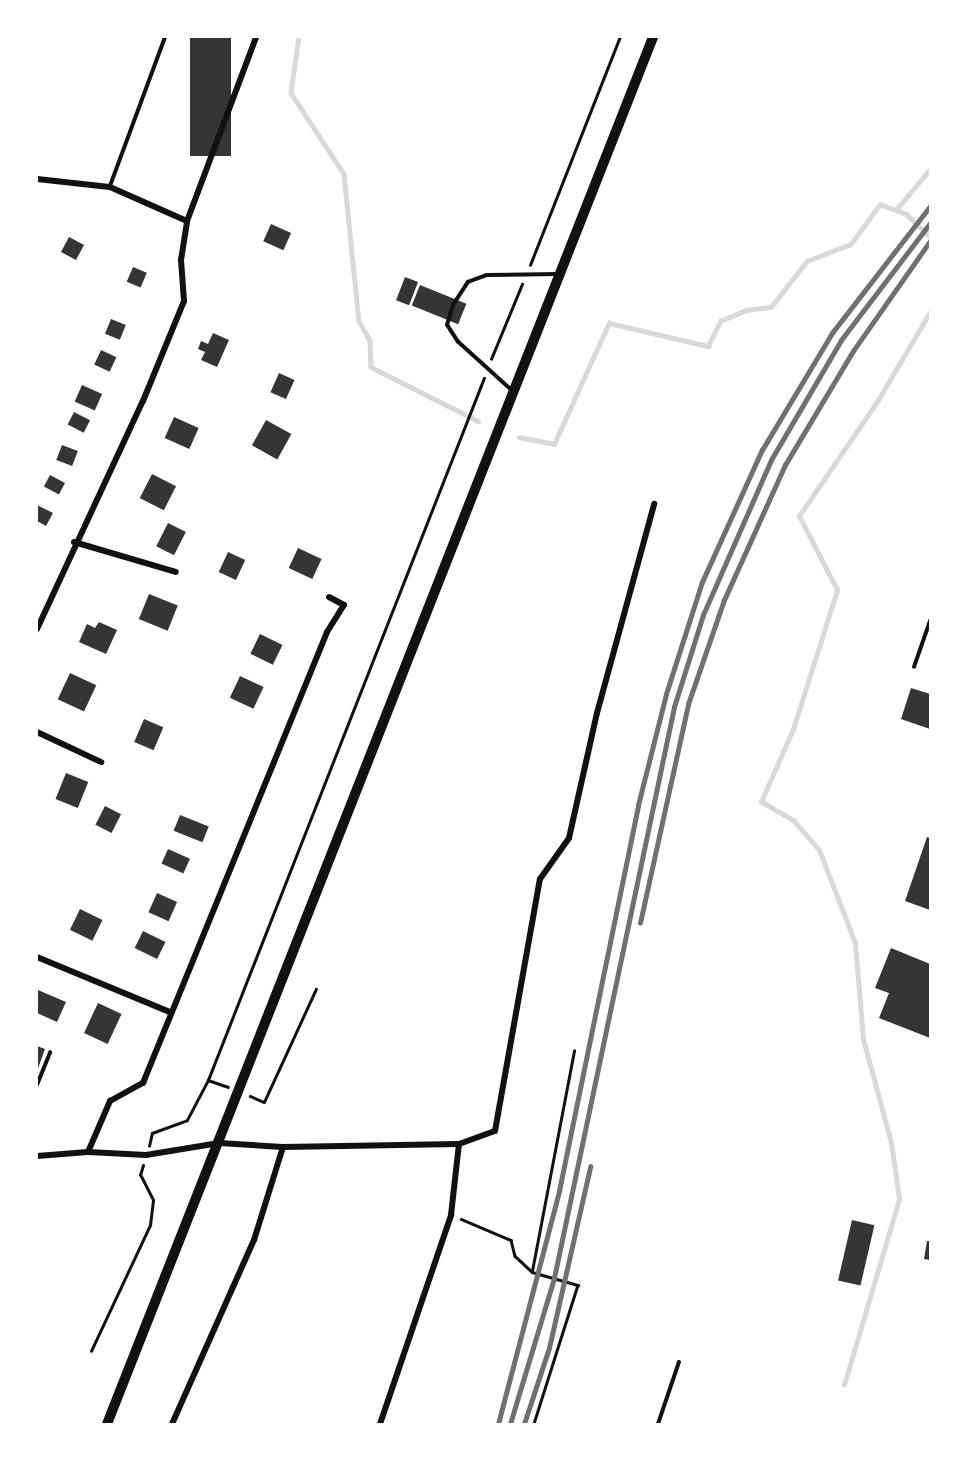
<!DOCTYPE html>
<style>
body{margin:0}
#map{position:relative;width:967px;height:1461px;overflow:hidden;background:#fff;font-family:"Source Sans 3",sans-serif}
div>[style]{position:absolute}
[style*='--x']{left:calc(var(--x)*1px);top:calc(var(--y)*1px);width:calc(var(--w)*1px);rotate:calc(var(--a)*1deg)}
.stream>*{height:4.5px;margin:-2.25px;padding:0 2.25px;transform-origin:2.25px;border-radius:2.25px;background:#d9d9d9}
.building>*{inset:0;background:#353535;transform-origin:0 0}
.path>*{height:2.5px;margin:-1.25px;padding:0 1.25px;transform-origin:1.25px;border-radius:1.25px;background:#111}
.service>*{height:3.5px;margin:-1.75px;padding:0 1.75px;transform-origin:1.75px;border-radius:1.75px;background:#111}
.minor>*{height:6px;margin:-3px;padding:0 3px;transform-origin:3px;border-radius:3px;background:#111}
.trunk>*{height:10px;margin:-5px;padding:0 5px;transform-origin:5px;border-radius:5px;background:#111}
.rail>*{height:4.5px;margin:-2.25px;padding:0 2.25px;transform-origin:2.25px;border-radius:2.25px;background:#707070}
span{translate:-50% -50%;white-space:nowrap;text-align:center;line-height:1.15;-webkit-text-stroke:7px #fff;paint-order:stroke}
.frame{position:absolute;inset:0;border:38px solid #fff;pointer-events:none}
</style>
<div id="map">
<div class="stream">
<div style="--x:299;--y:37;--w:57;--a:98.1"></div>
<div style="--x:291;--y:93;--w:97;--a:56.8"></div>
<div style="--x:344;--y:174;--w:148;--a:84.2"></div>
<div style="--x:359;--y:321;--w:23;--a:61"></div>
<div style="--x:370;--y:341;--w:26;--a:88"></div>
<div style="--x:371;--y:367;--w:120;--a:26.8"></div>
<div style="--x:896;--y:210;--w:53;--a:-50.3"></div>
<div style="--x:519;--y:437;--w:36;--a:11"></div>
<div style="--x:554;--y:444;--w:133;--a:-65.6"></div>
<div style="--x:609;--y:323;--w:102;--a:13.1"></div>
<div style="--x:708;--y:346;--w:28;--a:-64"></div>
<div style="--x:720;--y:321;--w:28;--a:-23"></div>
<div style="--x:746;--y:310;--w:25;--a:-7"></div>
<div style="--x:771;--y:307;--w:58;--a:-52"></div>
<div style="--x:807;--y:261;--w:47;--a:-21.1"></div>
<div style="--x:851;--y:244;--w:49;--a:-54.1"></div>
<div style="--x:880;--y:204;--w:28;--a:21"></div>
<div style="--x:906;--y:214;--w:33;--a:43"></div>
<div style="--x:844;--y:1385;--w:194;--a:-73.5"></div>
<div style="--x:899;--y:1199;--w:57;--a:-98.1"></div>
<div style="--x:891;--y:1143;--w:108;--a:-105.1"></div>
<div style="--x:863;--y:1039;--w:96;--a:-94.8"></div>
<div style="--x:855;--y:943;--w:100;--a:-111.2"></div>
<div style="--x:819;--y:850;--w:38;--a:-131"></div>
<div style="--x:794;--y:821;--w:38;--a:-150"></div>
<div style="--x:761;--y:802;--w:80;--a:-66.3"></div>
<div style="--x:793;--y:729;--w:146;--a:-72.4"></div>
<div style="--x:837;--y:590;--w:83;--a:-117.2"></div>
<div style="--x:799;--y:516;--w:140;--a:-55.7"></div>
<div style="--x:878;--y:400;--w:102;--a:-59.4"></div>
</div>
<div class="building">
<div style="left:190px;top:37px;width:41px;height:119px"></div>
<div style="left:271px;top:224px;width:22px;height:19px;rotate:24deg"></div>
<div style="left:69px;top:237px;width:17px;height:17px;rotate:28deg"></div>
<div style="left:133px;top:267px;width:15px;height:16px;rotate:23deg"></div>
<div style="left:405px;top:277px;width:14px;height:25px;rotate:21deg"></div>
<div style="left:420px;top:285px;width:50px;height:22px;rotate:22deg"></div>
<div style="left:111px;top:319px;width:16px;height:16px;rotate:22deg"></div>
<div style="clip-path:polygon(213px 333px,229px 340px,217px 367px,201px 360px,205px 352px,198px 349px,201px 341px,208px 344px)"></div>
<div style="left:101px;top:350px;width:17px;height:16px;rotate:25deg"></div>
<div style="left:279px;top:373px;width:17px;height:21px;rotate:24deg"></div>
<div style="left:82px;top:385px;width:22px;height:18px;rotate:24deg"></div>
<div style="left:74px;top:412px;width:18px;height:14px;rotate:27deg"></div>
<div style="left:174px;top:417px;width:27px;height:23px;rotate:24deg"></div>
<div style="left:266px;top:420px;width:29px;height:29px;rotate:29deg"></div>
<div style="left:62px;top:445px;width:17px;height:16px;rotate:21deg"></div>
<div style="left:152px;top:474px;width:27px;height:27px;rotate:27deg"></div>
<div style="left:50px;top:475px;width:17px;height:13px;rotate:28deg"></div>
<div style="clip-path:polygon(37px 505px,53px 513px,46px 526px,37px 521px)"></div>
<div style="left:168px;top:523px;width:20px;height:26px;rotate:27deg"></div>
<div style="left:298px;top:548px;width:26px;height:22px;rotate:25deg"></div>
<div style="left:228px;top:552px;width:19px;height:22px;rotate:25deg"></div>
<div style="left:149px;top:594px;width:31px;height:27px;rotate:22deg"></div>
<div style="clip-path:polygon(99px 622px,117px 630px,106px 654px,79px 642px,87px 624px,95px 628px)"></div>
<div style="left:260px;top:634px;width:25px;height:22px;rotate:26deg"></div>
<div style="left:70px;top:673px;width:29px;height:29px;rotate:25deg"></div>
<div style="left:240px;top:676px;width:26px;height:24px;rotate:25deg"></div>
<div style="clip-path:polygon(911px 688px,930px 694px,930px 729px,901px 719px)"></div>
<div style="left:144px;top:719px;width:21px;height:25px;rotate:23deg"></div>
<div style="left:66px;top:773px;width:24px;height:28px;rotate:22deg"></div>
<div style="left:105px;top:806px;width:18px;height:21px;rotate:27deg"></div>
<div style="left:180px;top:815px;width:31px;height:17px;rotate:22deg"></div>
<div style="clip-path:polygon(927px 837px,930px 838px,930px 910px,905px 901px)"></div>
<div style="left:168px;top:849px;width:24px;height:16px;rotate:24deg"></div>
<div style="left:157px;top:893px;width:22px;height:21px;rotate:24deg"></div>
<div style="left:80px;top:909px;width:25px;height:23px;rotate:26deg"></div>
<div style="left:143px;top:931px;width:25px;height:19px;rotate:26deg"></div>
<div style="clip-path:polygon(891px 948px,930px 964px,930px 1038px,879px 1018px,889px 993px,875px 988px)"></div>
<div style="clip-path:polygon(38px 990px,66px 1002px,57px 1022px,37px 1013px)"></div>
<div style="left:98px;top:1003px;width:26px;height:33px;rotate:25deg"></div>
<div style="clip-path:polygon(37px 1046px,45px 1049px,37px 1071px)"></div>
<div style="left:852px;top:1220px;width:23px;height:62px;rotate:13deg"></div>
<div style="clip-path:polygon(927px 1241px,930px 1241px,930px 1260px,924px 1259px)"></div>
</div>
<div class="path">
<div style="--x:530;--y:265;--w:245;--a:-68.5"></div>
<div style="--x:491;--y:359;--w:81;--a:-67.5"></div>
<div style="--x:208;--y:1080;--w:21;--a:19"></div>
<div style="--x:250;--y:1096;--w:15;--a:23"></div>
<div style="--x:264;--y:1102;--w:124;--a:-65.3"></div>
<div style="--x:149;--y:1146;--w:13;--a:-77"></div>
<div style="--x:152;--y:1133;--w:37;--a:-20"></div>
<div style="--x:187;--y:1120;--w:45;--a:-62.3"></div>
<div style="--x:208;--y:1080;--w:754;--a:-68.54"></div>
<div style="--x:461;--y:1219;--w:54;--a:22.8"></div>
<div style="--x:511;--y:1240;--w:16;--a:76"></div>
<div style="--x:515;--y:1256;--w:23;--a:43"></div>
<div style="--x:532;--y:1272;--w:48;--a:15.8"></div>
<div style="--x:578;--y:1285;--w:146;--a:107.6"></div>
<div style="--x:532;--y:1271;--w:224;--a:-79.2"></div>
<div style="--x:91;--y:1351;--w:139;--a:-64.9"></div>
<div style="--x:150;--y:1225;--w:25;--a:-83"></div>
<div style="--x:153;--y:1200;--w:28;--a:-117"></div>
<div style="--x:140;--y:1175;--w:10;--a:-73"></div>
</div>
<div class="service">
<div style="--x:110;--y:186;--w:159;--a:-69.7"></div>
<div style="--x:510;--y:389;--w:70;--a:-137.9"></div>
<div style="--x:458;--y:342;--w:20;--a:-123"></div>
<div style="--x:447;--y:325;--w:21;--a:-73"></div>
<div style="--x:453;--y:305;--w:27;--a:-57"></div>
<div style="--x:468;--y:282;--w:20;--a:-20"></div>
<div style="--x:487;--y:275;--w:71;--a:-0.8"></div>
<div style="--x:914;--y:667;--w:49;--a:-70.8"></div>
<div style="--x:37;--y:1085;--w:35;--a:-68"></div>
<div style="--x:658;--y:1424;--w:65;--a:-71.3"></div>
</div>
<div class="minor">
<div style="--x:37;--y:179;--w:73;--a:6.3"></div>
<div style="--x:110;--y:187;--w:84;--a:23.8"></div>
<div style="--x:74;--y:542;--w:106;--a:16.4"></div>
<div style="--x:37;--y:629;--w:251;--a:-65.1"></div>
<div style="--x:143;--y:401;--w:108;--a:-67.7"></div>
<div style="--x:184;--y:301;--w:41;--a:-94.2"></div>
<div style="--x:181;--y:260;--w:39;--a:-81"></div>
<div style="--x:187;--y:221;--w:197;--a:-69.4"></div>
<div style="--x:37;--y:732;--w:71;--a:25.1"></div>
<div style="--x:37;--y:957;--w:144;--a:22.5"></div>
<div style="--x:88;--y:1152;--w:56;--a:-66.7"></div>
<div style="--x:110;--y:1101;--w:38;--a:-29"></div>
<div style="--x:143;--y:1083;--w:487;--a:-67.8"></div>
<div style="--x:327;--y:632;--w:32;--a:-58"></div>
<div style="--x:344;--y:605;--w:17;--a:-152"></div>
<div style="--x:37;--y:1156;--w:51;--a:-4.5"></div>
<div style="--x:88;--y:1152;--w:58;--a:3"></div>
<div style="--x:146;--y:1155;--w:74;--a:-9.3"></div>
<div style="--x:219;--y:1143;--w:64;--a:3.6"></div>
<div style="--x:283;--y:1147;--w:176;--a:-1"></div>
<div style="--x:459;--y:1144;--w:38;--a:-20"></div>
<div style="--x:495;--y:1131;--w:256;--a:-79.9"></div>
<div style="--x:540;--y:879;--w:50;--a:-54.7"></div>
<div style="--x:569;--y:838;--w:128;--a:-77.4"></div>
<div style="--x:597;--y:713;--w:217;--a:-74.7"></div>
<div style="--x:172;--y:1424;--w:201;--a:-66"></div>
<div style="--x:254;--y:1240;--w:97;--a:-72.7"></div>
<div style="--x:380;--y:1424;--w:221;--a:-71.2"></div>
<div style="--x:451;--y:1215;--w:71;--a:-83.6"></div>
</div>
<div class="trunk">
<div style="--x:107;--y:1424;--w:1491;--a:-68.51"></div>
</div>
<div class="rail">
<div style="--x:640;--y:923;--w:224;--a:-77.6"></div>
<div style="--x:688;--y:704;--w:110;--a:-70.9"></div>
<div style="--x:724;--y:600;--w:148;--a:-65.7"></div>
<div style="--x:785;--y:465;--w:133;--a:-59.2"></div>
<div style="--x:853;--y:351;--w:134;--a:-55"></div>
<div style="--x:498;--y:1424;--w:241;--a:-75.3"></div>
<div style="--x:559;--y:1191;--w:394;--a:-78.4"></div>
<div style="--x:638;--y:805;--w:114;--a:-75.8"></div>
<div style="--x:666;--y:694;--w:118;--a:-72.2"></div>
<div style="--x:702;--y:582;--w:145;--a:-65.6"></div>
<div style="--x:762;--y:450;--w:136;--a:-59.1"></div>
<div style="--x:832;--y:333;--w:160;--a:-52.3"></div>
<div style="--x:510;--y:1424;--w:152;--a:-73.2"></div>
<div style="--x:554;--y:1278;--w:583;--a:-78.13"></div>
<div style="--x:674;--y:707;--w:96;--a:-72.5"></div>
<div style="--x:703;--y:615;--w:169;--a:-66.3"></div>
<div style="--x:771;--y:460;--w:139;--a:-59.7"></div>
<div style="--x:841;--y:340;--w:147;--a:-52.7"></div>
<div style="--x:524;--y:1424;--w:80;--a:-71.8"></div>
<div style="--x:549;--y:1348;--w:186;--a:-77.2"></div>
</div>
<div class="frame"></div>
</div>
